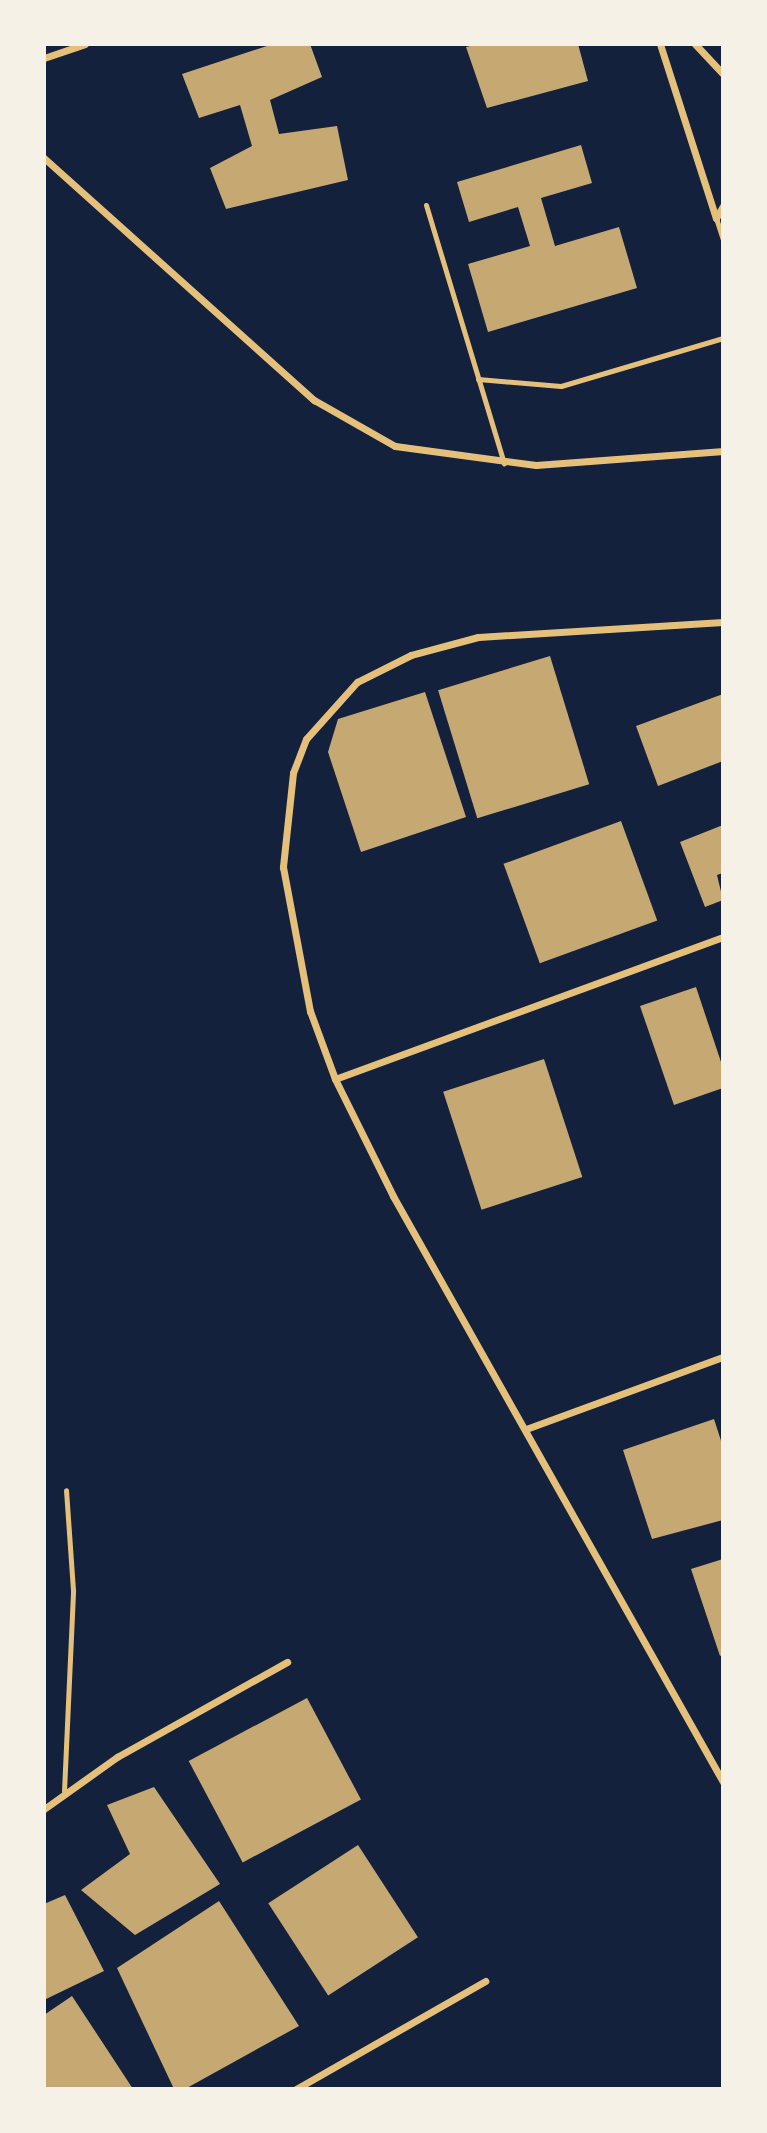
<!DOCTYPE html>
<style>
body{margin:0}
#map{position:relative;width:767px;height:2133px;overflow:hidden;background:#14213d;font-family:Rubik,sans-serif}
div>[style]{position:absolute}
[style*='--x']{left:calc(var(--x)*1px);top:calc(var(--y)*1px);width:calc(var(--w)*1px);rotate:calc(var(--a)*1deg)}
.building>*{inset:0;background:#c6a872;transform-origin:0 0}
.service>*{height:5px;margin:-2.5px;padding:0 2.5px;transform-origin:2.5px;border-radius:2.5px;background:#e5c07b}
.minor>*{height:7px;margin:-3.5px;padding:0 3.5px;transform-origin:3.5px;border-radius:3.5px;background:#e5c07b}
span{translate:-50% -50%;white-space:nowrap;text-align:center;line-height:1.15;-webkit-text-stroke:6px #f6f1e7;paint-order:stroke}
.frame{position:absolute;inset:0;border:46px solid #f6f1e7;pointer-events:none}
</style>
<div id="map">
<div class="building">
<div style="clip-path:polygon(273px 44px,310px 44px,322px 77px,270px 100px,279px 134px,337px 126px,348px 180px,226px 209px,210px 168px,252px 146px,240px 105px,199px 118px,182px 74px)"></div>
<div style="clip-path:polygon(478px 44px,578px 44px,588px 81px,487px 108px,466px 47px)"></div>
<div style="clip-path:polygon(581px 145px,592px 183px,541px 198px,555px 246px,619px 227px,637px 288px,488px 332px,468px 264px,530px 246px,518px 207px,469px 222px,457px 182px)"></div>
<div style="left:550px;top:656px;width:134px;height:117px;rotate:73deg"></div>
<div style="clip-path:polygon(425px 692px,466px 817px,361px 852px,328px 752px,338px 719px)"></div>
<div style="clip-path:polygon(723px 694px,723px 761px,658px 786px,636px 726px)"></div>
<div style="left:621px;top:821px;width:106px;height:125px;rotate:70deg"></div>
<div style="clip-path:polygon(723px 825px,723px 873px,717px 875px,723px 900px,705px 907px,680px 842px)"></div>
<div style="clip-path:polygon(696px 987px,723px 1068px,723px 1088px,674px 1105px,640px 1006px)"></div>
<div style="left:544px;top:1059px;width:124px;height:106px;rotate:72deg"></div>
<div style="clip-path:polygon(714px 1419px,723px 1447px,723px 1520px,652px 1539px,623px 1450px)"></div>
<div style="clip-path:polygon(723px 1559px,723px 1655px,720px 1656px,691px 1569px)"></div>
<div style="left:307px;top:1698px;width:115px;height:134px;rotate:62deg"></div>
<div style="clip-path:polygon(154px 1787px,220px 1884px,135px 1935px,81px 1890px,130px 1854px,107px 1805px)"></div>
<div style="left:358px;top:1845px;width:110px;height:107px;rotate:57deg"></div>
<div style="clip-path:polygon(65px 1895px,104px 1971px,44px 2000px,44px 1904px)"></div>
<div style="clip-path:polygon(219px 1901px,299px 2026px,185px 2089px,174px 2089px,117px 1968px)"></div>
<div style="clip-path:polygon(72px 1996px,133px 2089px,44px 2089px,44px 2015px)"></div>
</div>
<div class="service">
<div style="--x:426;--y:205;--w:270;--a:73.2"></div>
<div style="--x:716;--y:218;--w:23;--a:72"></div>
<div style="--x:478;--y:379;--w:83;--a:4.8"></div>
<div style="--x:561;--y:386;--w:169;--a:-16.5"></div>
<div style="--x:64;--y:1791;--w:201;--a:-87.4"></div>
<div style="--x:73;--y:1590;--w:100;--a:-94"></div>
</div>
<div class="minor">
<div style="--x:660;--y:44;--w:183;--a:72.2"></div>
<div style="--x:695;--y:44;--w:41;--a:47"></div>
<div style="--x:44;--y:58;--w:43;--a:-18.9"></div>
<div style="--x:44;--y:158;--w:363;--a:41.9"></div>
<div style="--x:314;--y:400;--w:93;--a:29.6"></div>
<div style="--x:395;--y:446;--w:142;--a:7.7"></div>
<div style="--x:536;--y:465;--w:188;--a:-4.3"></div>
<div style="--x:716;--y:218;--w:14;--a:-60"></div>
<div style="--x:723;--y:622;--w:245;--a:176.5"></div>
<div style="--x:478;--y:637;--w:69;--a:165"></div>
<div style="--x:411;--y:655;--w:60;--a:153.4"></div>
<div style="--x:357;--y:682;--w:76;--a:131.8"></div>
<div style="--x:306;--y:739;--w:36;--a:111"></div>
<div style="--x:293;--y:773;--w:95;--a:96.1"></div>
<div style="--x:283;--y:867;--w:147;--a:79.4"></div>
<div style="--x:310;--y:1011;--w:72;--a:69.8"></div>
<div style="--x:335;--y:1079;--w:131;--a:63.6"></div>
<div style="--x:393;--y:1196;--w:673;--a:60.61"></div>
<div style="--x:335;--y:1079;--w:413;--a:-20.1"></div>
<div style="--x:526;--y:1429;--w:210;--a:-20.1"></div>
<div style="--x:44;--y:1809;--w:90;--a:-35.5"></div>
<div style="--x:117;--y:1757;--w:195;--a:-29.2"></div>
<div style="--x:296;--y:2089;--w:218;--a:-29.7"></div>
</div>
<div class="frame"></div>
</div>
